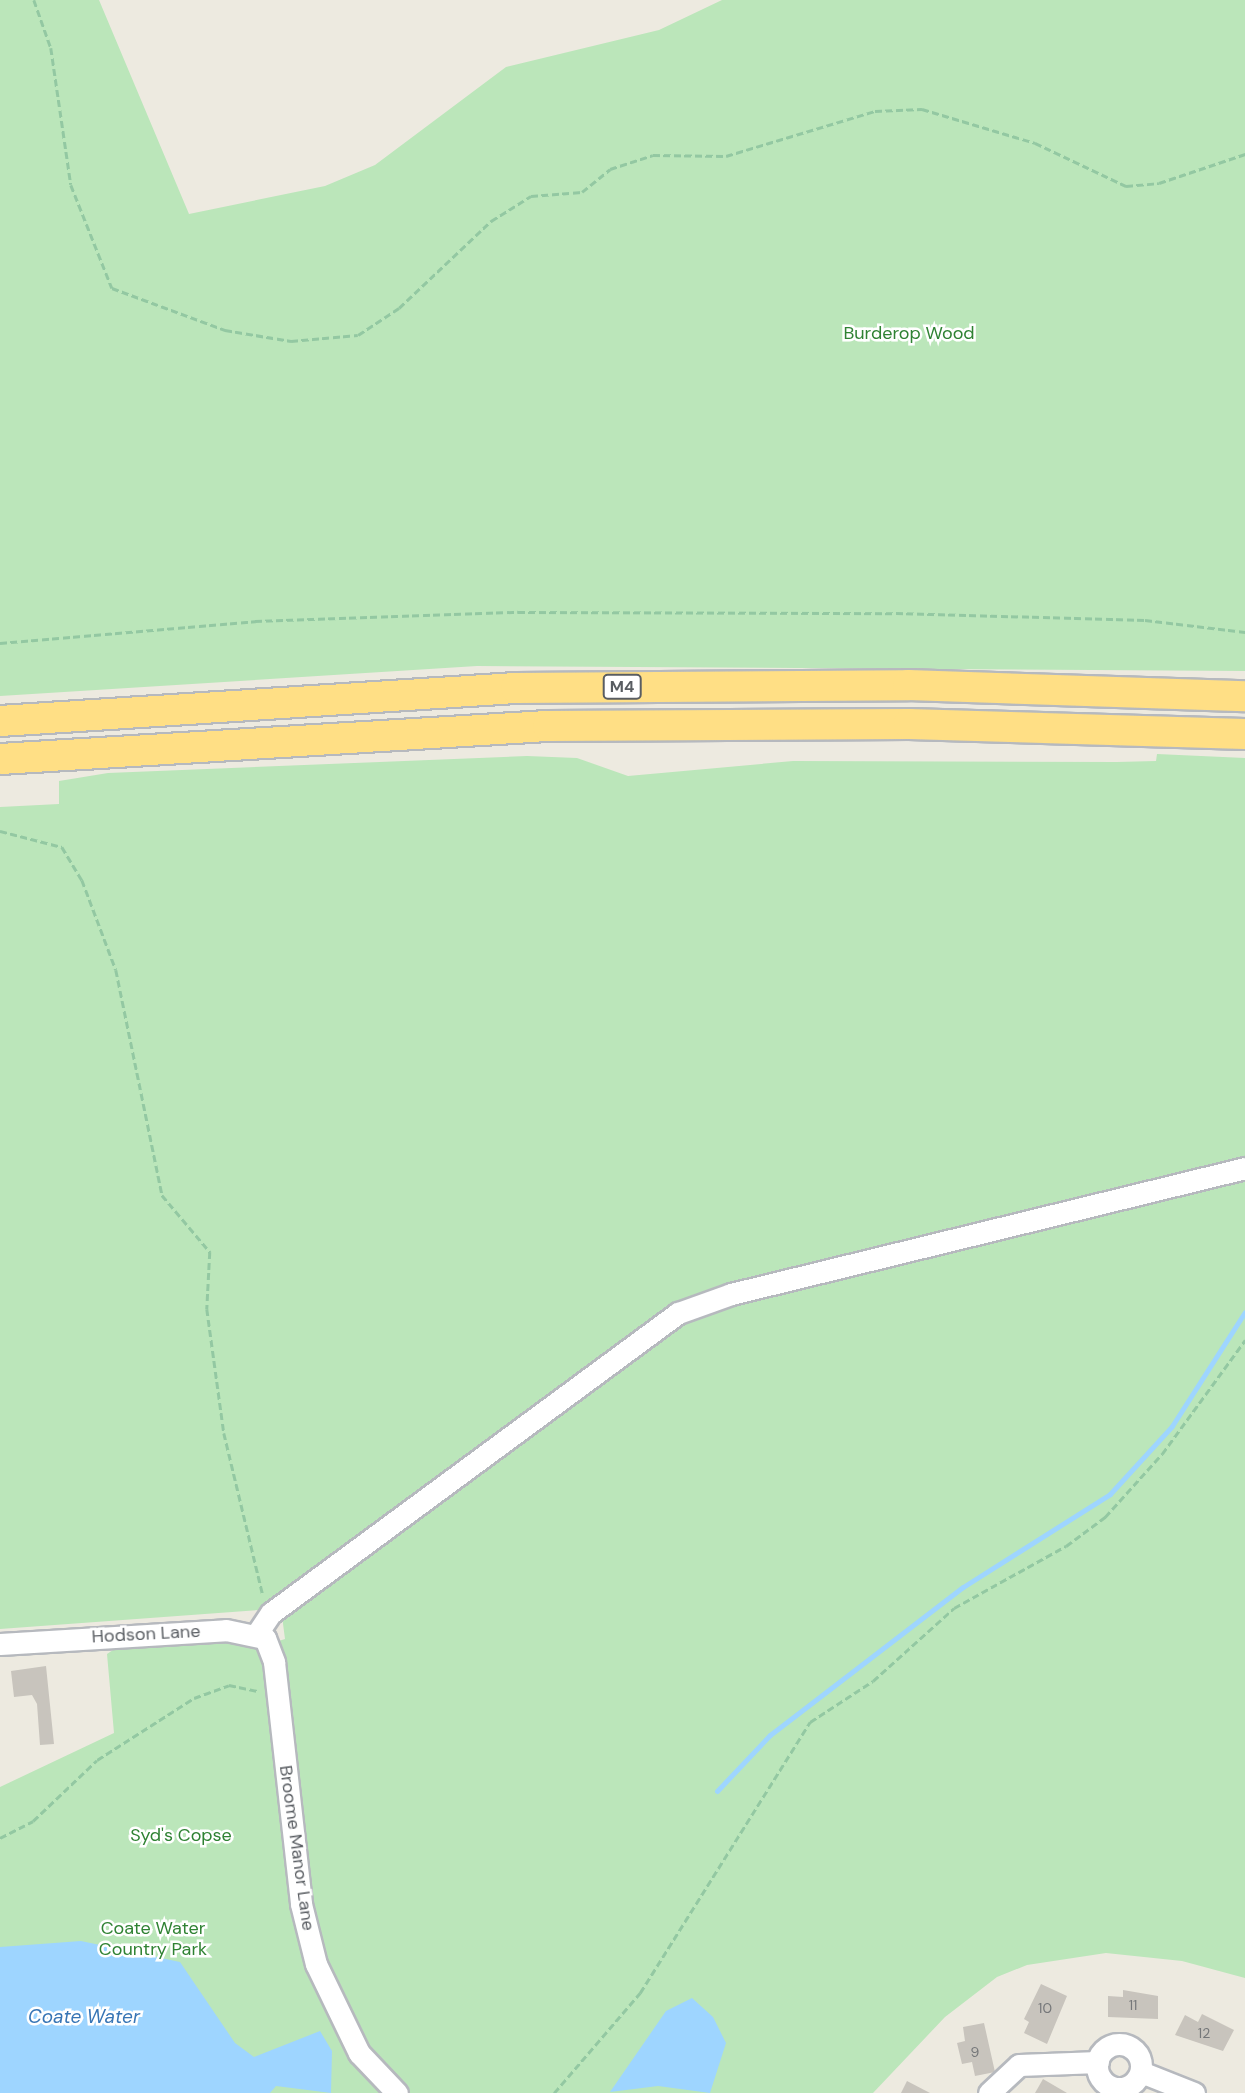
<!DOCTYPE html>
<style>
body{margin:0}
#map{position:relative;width:1245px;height:2093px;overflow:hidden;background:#edeae0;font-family:"DM Sans",sans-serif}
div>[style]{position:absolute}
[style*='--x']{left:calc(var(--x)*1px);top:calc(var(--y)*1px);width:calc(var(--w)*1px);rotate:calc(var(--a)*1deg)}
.green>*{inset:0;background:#bbe6ba}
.water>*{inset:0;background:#9ed5ff}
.stream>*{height:5px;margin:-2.5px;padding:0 2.5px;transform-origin:2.5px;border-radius:2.5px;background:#9ed5ff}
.building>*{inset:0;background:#c8c4bd}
.path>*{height:2.5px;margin-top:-1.25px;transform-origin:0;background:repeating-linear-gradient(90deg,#93c8a2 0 7px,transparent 0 10.5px)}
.roads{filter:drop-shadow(2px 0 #b6b9be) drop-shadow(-2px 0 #b6b9be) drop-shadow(0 2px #b6b9be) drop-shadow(0 -2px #b6b9be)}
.minor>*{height:21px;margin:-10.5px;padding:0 10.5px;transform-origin:10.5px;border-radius:10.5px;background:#fff}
.minor>.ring{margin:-10.5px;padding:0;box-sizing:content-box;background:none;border:21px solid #fff;border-radius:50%}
.highway>*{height:30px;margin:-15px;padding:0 15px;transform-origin:15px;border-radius:15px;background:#ffdf85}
span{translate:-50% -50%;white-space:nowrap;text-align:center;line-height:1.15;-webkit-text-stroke:5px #fff;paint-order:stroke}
.number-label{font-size:14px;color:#757779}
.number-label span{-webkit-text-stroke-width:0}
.shield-label span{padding:2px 5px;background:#fff;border:2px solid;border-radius:5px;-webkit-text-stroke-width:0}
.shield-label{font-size:16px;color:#595d62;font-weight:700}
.park-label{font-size:18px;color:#2f8233}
.street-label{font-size:18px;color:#595d62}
.water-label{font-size:19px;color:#3775b5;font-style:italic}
</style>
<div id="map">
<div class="green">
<div style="clip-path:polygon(0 0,99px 0,189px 214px,325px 186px,375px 165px,506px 67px,659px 30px,722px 0,1245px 0,1245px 671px,477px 666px,0 696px)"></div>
<div style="clip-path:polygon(1157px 754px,1245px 758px,1245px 1163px,674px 1303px,259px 1610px,0 1629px,0 807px,59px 804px,59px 781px,108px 773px,527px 756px,577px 758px,628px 776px,793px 761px,1117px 762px,1156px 761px)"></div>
<div style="clip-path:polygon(1245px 1171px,1245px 1978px,1182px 1961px,1106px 1953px,1027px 1965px,997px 1977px,945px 2017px,873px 2093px,0 2093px,0 1787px,114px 1733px,107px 1654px,122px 1644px,226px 1638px,256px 1648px,285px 1639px,282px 1616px,665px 1330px,711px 1306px,1143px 1205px)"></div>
</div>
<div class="water">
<div style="clip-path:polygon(81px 1941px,180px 1962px,235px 2043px,254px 2057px,320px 2031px,332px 2051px,331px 2093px,276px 2086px,270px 2093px,0 2093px,0 1947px)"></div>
<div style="clip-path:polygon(692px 1998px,713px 2017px,726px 2043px,710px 2093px,658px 2086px,610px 2092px,666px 2011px)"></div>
</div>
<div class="stream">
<div style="--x:717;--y:1791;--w:77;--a:-46.6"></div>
<div style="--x:770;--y:1735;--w:243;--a:-37.5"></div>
<div style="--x:963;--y:1587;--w:174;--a:-32.3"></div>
<div style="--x:1110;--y:1494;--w:92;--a:-47.6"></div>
<div style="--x:1172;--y:1426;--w:135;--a:-57.4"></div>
</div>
<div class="building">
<div style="clip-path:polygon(46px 1666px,54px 1744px,40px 1745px,37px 1704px,32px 1695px,14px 1697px,11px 1671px)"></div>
<div style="clip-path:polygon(1041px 1984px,1067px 1996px,1047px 2044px,1024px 2033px,1029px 2022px,1024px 2019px)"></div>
<div style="clip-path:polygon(1123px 1990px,1158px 1996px,1158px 2019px,1108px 2017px,1108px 1996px,1123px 1997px)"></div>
<div style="clip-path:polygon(1202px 2014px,1234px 2030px,1223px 2051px,1175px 2035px,1185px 2015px,1198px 2022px)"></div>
<div style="clip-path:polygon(984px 2023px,995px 2072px,975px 2076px,972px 2062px,962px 2064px,957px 2043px,965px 2041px,963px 2027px)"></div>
<div style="clip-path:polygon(1043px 2079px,1067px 2093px,1035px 2093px)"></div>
<div style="clip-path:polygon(907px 2081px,930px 2093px,901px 2093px)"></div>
</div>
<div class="path">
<div style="--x:34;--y:0;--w:51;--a:70.5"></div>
<div style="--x:51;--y:48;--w:138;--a:81.7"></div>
<div style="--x:71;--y:185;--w:111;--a:68.3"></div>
<div style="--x:112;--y:288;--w:121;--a:20.4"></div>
<div style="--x:225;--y:330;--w:67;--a:9.5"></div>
<div style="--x:291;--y:341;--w:67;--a:-5.1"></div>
<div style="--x:358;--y:335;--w:49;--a:-33.4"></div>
<div style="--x:399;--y:308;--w:127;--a:-43.4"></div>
<div style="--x:491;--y:221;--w:47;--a:-32"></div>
<div style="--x:531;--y:196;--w:51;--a:-4.5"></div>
<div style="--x:582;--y:192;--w:36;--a:-39"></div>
<div style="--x:610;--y:169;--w:45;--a:-18"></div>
<div style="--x:653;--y:155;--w:73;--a:0.8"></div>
<div style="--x:726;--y:156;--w:156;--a:-16.8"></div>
<div style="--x:875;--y:111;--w:47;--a:-2.4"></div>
<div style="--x:922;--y:109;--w:118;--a:16.7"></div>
<div style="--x:1035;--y:143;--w:101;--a:25.3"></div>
<div style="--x:1126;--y:186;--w:33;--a:-5"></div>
<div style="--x:1159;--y:183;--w:91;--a:-18.6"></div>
<div style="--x:0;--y:643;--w:256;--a:-4.9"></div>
<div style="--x:255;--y:621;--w:263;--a:-2"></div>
<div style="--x:518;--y:612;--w:378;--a:0.2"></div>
<div style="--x:896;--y:613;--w:249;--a:1.6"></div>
<div style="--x:1145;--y:620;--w:101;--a:6.8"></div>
<div style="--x:0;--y:831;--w:64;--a:14.5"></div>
<div style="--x:62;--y:847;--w:39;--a:59"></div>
<div style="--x:82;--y:880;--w:96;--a:69.3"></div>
<div style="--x:116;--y:970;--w:230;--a:78.4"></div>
<div style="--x:162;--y:1195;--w:75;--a:49.9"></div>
<div style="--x:210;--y:1252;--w:57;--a:93"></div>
<div style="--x:207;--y:1309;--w:125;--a:82.2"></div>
<div style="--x:224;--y:1433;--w:167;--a:76.5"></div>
<div style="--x:0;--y:1838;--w:37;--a:-27"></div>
<div style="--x:33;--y:1821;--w:88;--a:-43.6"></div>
<div style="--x:97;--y:1760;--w:115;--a:-32.6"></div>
<div style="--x:194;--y:1698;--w:37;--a:-20"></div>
<div style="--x:229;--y:1685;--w:29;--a:12"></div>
<div style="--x:554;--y:2093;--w:132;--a:-49.3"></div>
<div style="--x:640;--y:1993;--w:320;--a:-57.9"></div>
<div style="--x:810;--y:1722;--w:75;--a:-33.1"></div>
<div style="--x:873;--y:1681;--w:109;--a:-42"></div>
<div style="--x:954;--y:1608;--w:128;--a:-29"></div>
<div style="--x:1066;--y:1546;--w:49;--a:-36.6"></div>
<div style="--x:1105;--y:1517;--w:85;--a:-47.9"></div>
<div style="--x:1162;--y:1454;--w:141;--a:-53.9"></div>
</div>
<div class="roads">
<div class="minor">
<div style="--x:258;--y:1632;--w:23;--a:-56"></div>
<div style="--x:271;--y:1613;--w:506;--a:-36.39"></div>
<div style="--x:678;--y:1313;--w:56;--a:-19.7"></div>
<div style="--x:731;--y:1294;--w:529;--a:-13.77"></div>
<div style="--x:0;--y:1644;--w:226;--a:-3.5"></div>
<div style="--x:226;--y:1630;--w:40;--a:12"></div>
<div style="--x:265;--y:1638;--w:26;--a:69"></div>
<div style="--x:274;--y:1662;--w:244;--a:83.6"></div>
<div style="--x:301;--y:1904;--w:62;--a:76"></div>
<div style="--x:316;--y:1964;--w:99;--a:64.2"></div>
<div style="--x:359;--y:2053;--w:55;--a:46.5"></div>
<div class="ring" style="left:1097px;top:2044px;width:23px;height:23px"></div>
<div style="--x:1141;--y:2072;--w:57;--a:21.6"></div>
<div style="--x:989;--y:2093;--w:41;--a:-43"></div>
<div style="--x:1019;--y:2065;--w:79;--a:-2.2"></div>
</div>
<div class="highway">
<div style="--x:0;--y:721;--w:517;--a:-3.66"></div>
<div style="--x:516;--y:688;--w:392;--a:-0.4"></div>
<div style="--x:908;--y:685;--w:337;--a:1.9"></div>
<div style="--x:0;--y:759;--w:549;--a:-3.45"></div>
<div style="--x:548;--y:726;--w:361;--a:-0.3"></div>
<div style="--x:909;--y:724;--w:336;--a:1.7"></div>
</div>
</div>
<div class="number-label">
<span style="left:1133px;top:2005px">11</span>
<span style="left:1045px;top:2008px">10</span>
<span style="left:1204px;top:2033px">12</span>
<span style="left:975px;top:2052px">9</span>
</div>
<div class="shield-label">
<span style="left:622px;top:687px">M4</span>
</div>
<div class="park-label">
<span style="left:909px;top:333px">Burderop Wood</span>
<span style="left:181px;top:1835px">Syd's Copse</span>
<span style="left:153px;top:1939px">Coate Water<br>Country Park</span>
</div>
<div class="street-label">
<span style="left:146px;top:1634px;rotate:-3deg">Hodson Lane</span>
<span style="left:297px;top:1848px;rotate:82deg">Broome Manor Lane</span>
</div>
<div class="water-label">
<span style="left:84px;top:2017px">Coate Water</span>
</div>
</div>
